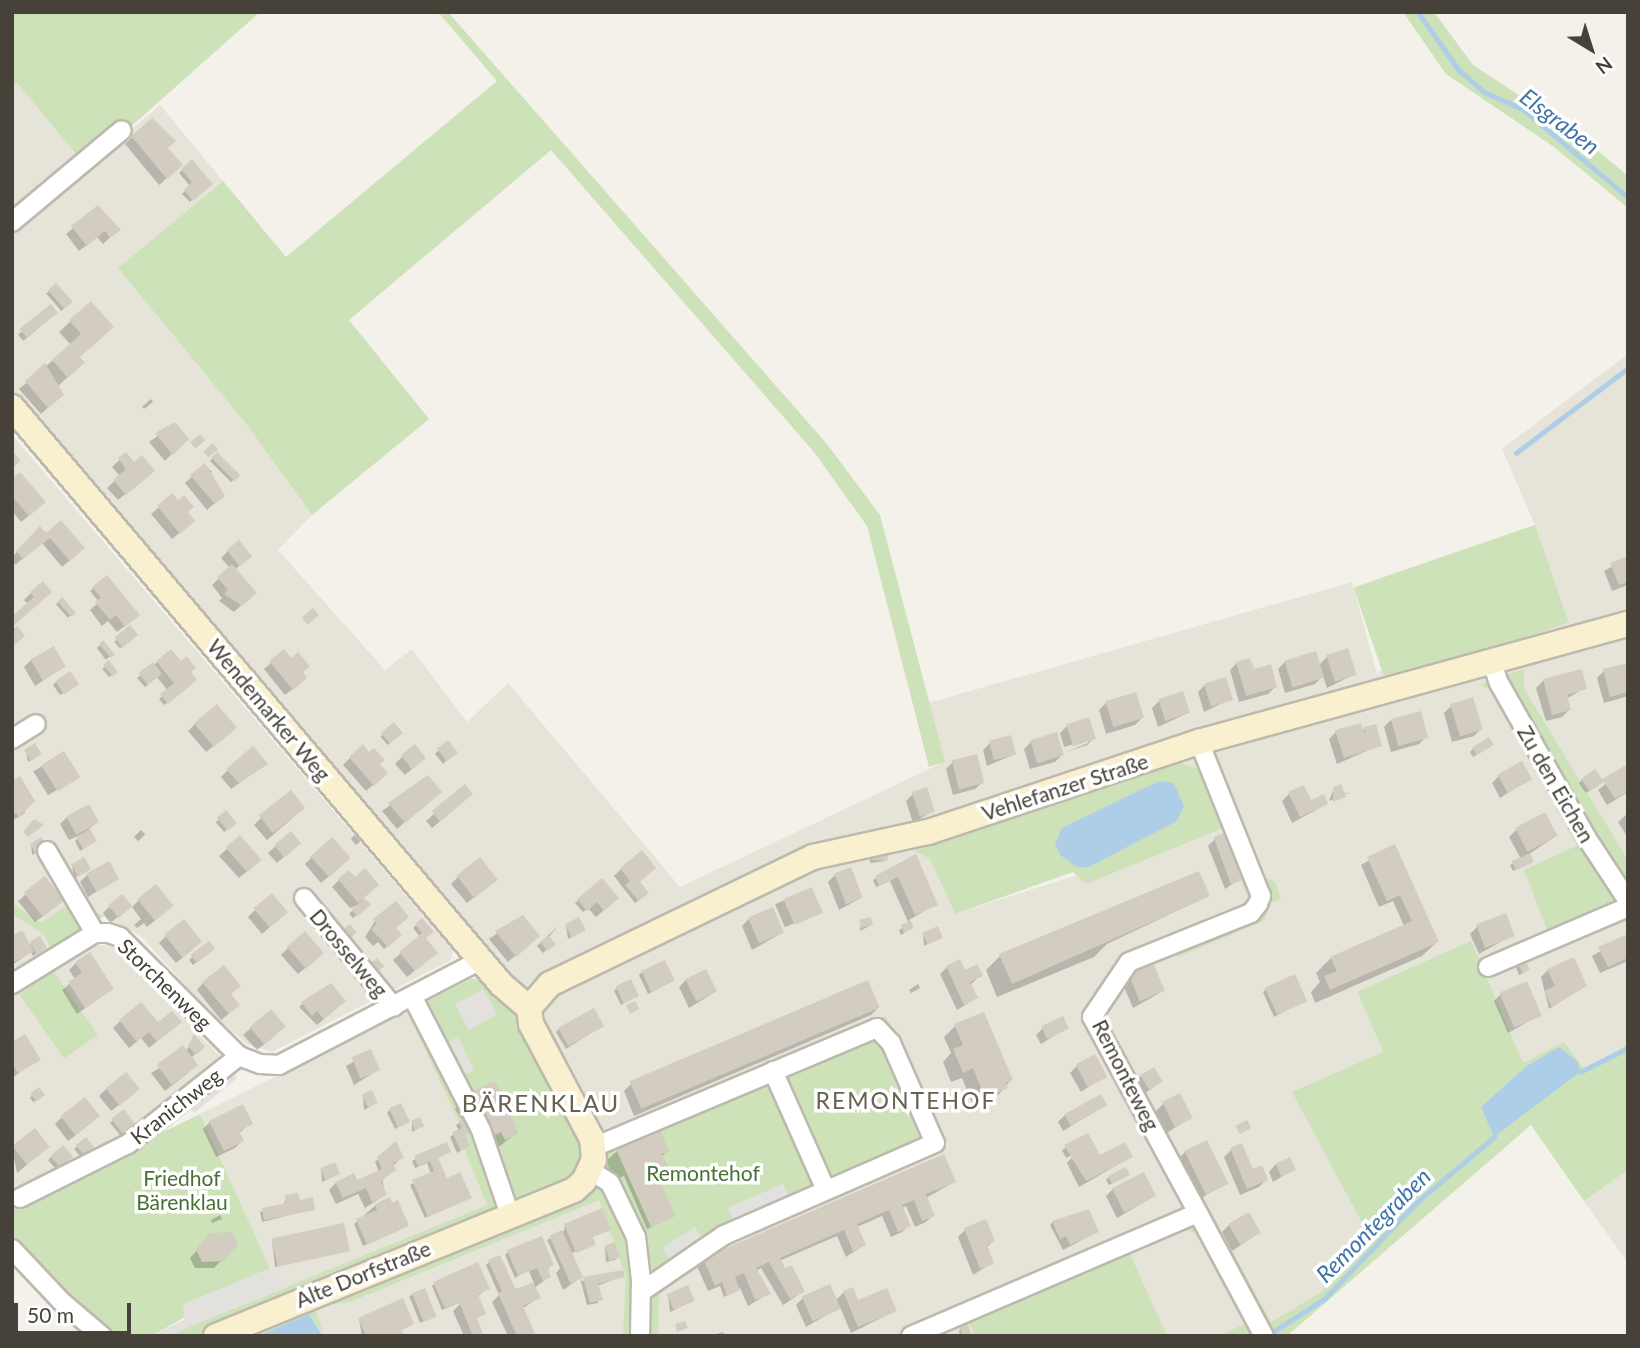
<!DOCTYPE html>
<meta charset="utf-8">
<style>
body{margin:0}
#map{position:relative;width:1640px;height:1348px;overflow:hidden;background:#f3f1ea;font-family:Lato,sans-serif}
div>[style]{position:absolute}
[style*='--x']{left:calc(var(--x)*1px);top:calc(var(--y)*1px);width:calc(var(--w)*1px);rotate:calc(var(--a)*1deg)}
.residential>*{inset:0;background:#e6e3d9}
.green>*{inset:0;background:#cde2b8;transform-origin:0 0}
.parking>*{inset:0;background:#e2e1de;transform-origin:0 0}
.water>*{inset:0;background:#aecee8}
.shadow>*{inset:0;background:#0003;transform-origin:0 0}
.stream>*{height:4.5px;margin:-2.25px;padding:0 2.25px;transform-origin:2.25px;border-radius:2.25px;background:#aecee8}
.building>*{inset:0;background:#d3cdc1;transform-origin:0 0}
.roads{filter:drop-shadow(2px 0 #beb9ae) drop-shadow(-2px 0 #beb9ae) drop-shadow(0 2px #beb9ae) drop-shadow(0 -2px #beb9ae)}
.street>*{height:18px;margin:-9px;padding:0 9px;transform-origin:9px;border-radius:9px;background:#fff}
.secondary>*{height:24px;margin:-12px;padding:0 12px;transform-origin:12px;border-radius:12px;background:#f9f0cf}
span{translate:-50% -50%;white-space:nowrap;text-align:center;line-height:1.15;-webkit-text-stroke:7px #fff;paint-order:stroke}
.street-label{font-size:21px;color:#464239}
.park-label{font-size:21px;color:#477233}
.water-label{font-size:23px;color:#3e75a6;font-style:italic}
.neighbourhood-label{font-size:23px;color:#686051;letter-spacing:2px}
.quarter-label{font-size:24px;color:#686051;letter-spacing:2px}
.frame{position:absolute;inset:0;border:14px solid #464239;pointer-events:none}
.north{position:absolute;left:1556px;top:14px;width:70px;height:70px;-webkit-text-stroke:5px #fff;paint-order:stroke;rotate:142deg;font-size:19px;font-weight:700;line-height:28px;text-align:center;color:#464239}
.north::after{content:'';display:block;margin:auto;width:24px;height:32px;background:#464239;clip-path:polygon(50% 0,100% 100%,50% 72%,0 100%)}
.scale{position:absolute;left:14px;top:1303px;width:117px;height:32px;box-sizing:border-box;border:4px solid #464239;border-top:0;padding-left:9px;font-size:21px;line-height:24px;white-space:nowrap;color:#464239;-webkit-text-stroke:5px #fff;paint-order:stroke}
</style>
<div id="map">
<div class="residential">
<div style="clip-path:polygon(17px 83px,77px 155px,12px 211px,12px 87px)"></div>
<div style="clip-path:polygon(evenodd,160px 105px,223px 181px,118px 268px,247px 425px,312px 515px,278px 550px,385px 670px,412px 649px,467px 722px,508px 683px,680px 887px,944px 762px,928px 703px,1352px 582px,1377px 674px,1535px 525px,1502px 449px,1628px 354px,1628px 1044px,1585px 1070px,1523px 1064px,1357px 992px,1383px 1052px,1293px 1093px,1370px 1238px,1320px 1293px,1271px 1322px,1247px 1324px,1218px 1336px,1167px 1336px,1127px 1250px,969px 1321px,975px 1336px,324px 1336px,315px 1307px,350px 1302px,599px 1199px,605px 1138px,547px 1021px,512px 975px,12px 389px,12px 232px,160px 105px,1223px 828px,955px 914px,930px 859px,915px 851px,1223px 828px)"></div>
<div style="clip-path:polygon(12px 435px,453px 951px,451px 960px,272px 1052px,248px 1045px,206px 1008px,141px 936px,93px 911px,57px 847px,70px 904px,41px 923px,12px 903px)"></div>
<div style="clip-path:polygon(12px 914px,43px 934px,52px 950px,12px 976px)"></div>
<div style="clip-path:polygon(95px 945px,113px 946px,220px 1056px,125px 1138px,12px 1197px,12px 996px)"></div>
<div style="clip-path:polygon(407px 1011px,470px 1146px,464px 1150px,487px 1205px,288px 1287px,270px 1268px,200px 1114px)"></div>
<div style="clip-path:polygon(1628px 1170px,1628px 1263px,1584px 1201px)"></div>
</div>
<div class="green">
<div style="clip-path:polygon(12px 12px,260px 12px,12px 232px,12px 212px,77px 155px,17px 83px,12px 87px)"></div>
<div style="clip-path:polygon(438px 12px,448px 12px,827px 444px,880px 515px,945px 762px,929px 767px,867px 526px,814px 452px,551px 150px,349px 320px,429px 419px,312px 515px,247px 425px,118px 268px,223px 181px,286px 257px,497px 81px)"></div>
<div style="clip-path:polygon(1403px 12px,1434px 12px,1473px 65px,1578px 134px,1628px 176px,1628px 208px,1554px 147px,1446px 74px)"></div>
<div style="left:1535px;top:525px;width:103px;height:192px;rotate:71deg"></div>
<div style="clip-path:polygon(1524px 669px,1524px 689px,1628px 860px,1628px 922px,1610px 920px,1548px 932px,1524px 870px,1578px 845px,1489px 689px,1479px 685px)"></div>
<div style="clip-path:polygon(evenodd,1217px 758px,1260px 875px,1275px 882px,1281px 899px,1270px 903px,1264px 921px,1177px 957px,1175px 951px,1129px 969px,1102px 1012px,1271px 1322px,1320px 1293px,1370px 1238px,1292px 1092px,1383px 1052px,1357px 992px,1471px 941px,1523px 1063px,1564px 1042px,1585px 1070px,1628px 1044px,1628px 1170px,1584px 1201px,1531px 1125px,1287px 1336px,1218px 1336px,1247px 1323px,1198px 1234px,1180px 1228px,1128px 1250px,1167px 1336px,975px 1336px,968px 1321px,933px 1336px,892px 1336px,1177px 1212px,1182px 1204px,1081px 1015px,1119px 963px,1249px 901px,1223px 828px,1086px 884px,1073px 872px,955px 914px,930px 859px,914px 851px,1180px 763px,1200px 769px,1217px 758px,1559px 1047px,1481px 1107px,1525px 1067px,1559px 1047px)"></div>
<div style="clip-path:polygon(57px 847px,93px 911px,104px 916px,52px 950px,43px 934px,12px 914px,12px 903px,41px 923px,69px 904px,40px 857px)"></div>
<div style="left:53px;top:971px;width:78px;height:41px;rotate:55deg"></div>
<div style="clip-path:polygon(512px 975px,547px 1021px,605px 1138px,886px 1016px,940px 1146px,660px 1269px,658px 1336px,623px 1336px,626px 1277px,599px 1200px,350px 1302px,315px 1307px,324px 1336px,309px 1314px,258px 1336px,167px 1336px,487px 1205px,464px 1149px,470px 1146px,407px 1011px,471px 979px)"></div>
<div style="clip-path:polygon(200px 1114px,270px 1268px,152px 1336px,109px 1336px,12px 1242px,12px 1206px)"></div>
</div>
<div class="parking">
<div style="left:483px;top:989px;width:29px;height:32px;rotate:61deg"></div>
<div style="left:458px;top:1037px;width:37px;height:11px;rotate:64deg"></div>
<div style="left:229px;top:1068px;width:13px;height:55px;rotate:51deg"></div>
<div style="left:783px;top:1184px;width:13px;height:60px;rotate:67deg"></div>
<div style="left:695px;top:1227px;width:13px;height:39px;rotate:58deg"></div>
<div style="clip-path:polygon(270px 1268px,288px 1287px,167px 1336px,152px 1336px,184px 1320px,183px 1304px)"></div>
</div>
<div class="water">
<div style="clip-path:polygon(1159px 781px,1174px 783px,1184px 806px,1177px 821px,1089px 867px,1077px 867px,1060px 855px,1055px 844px,1062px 828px)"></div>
<div style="clip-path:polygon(1559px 1047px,1578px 1062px,1580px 1072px,1494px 1137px,1481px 1107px,1525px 1067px)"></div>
<div style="clip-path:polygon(309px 1314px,323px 1336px,258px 1336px)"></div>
</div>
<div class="shadow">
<div style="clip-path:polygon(152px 120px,174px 172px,159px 185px,125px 144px)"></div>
<div style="clip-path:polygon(192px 162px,211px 184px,190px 202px,182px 194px,190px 186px,179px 173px)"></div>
<div style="clip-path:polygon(73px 228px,118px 230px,103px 244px,97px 237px,79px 251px,66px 234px)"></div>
<div style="left:56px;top:285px;width:23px;height:13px;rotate:49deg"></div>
<div style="clip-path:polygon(91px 303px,72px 373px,57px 387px,54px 402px,41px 414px,19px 389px,71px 345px,59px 332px)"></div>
<div style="left:51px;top:307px;width:8px;height:43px;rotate:50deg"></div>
<div style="clip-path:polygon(151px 399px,153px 402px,144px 409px,142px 407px)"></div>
<div style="clip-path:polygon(175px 424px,187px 438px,165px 461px,149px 442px)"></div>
<div style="clip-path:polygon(126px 454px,146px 477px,118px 500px,107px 488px,120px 476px,112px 467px)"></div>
<div style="left:217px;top:454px;width:30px;height:10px;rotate:45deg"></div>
<div style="clip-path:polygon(205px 465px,212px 472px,208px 477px,216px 502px,207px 510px,185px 483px)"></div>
<div style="clip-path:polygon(12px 481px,37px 509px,21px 522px,12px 511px)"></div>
<div style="clip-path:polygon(172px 496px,186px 528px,172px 539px,151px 514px)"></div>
<div style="clip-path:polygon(61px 522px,76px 555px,62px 567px,42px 543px,15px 565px,12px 557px,40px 529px,45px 535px)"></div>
<div style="clip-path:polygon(228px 551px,243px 563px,234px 570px,247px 600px,234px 612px,219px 601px,222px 598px,212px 585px,230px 568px,221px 558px)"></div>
<div style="clip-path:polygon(1628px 558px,1628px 585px,1612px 591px,1604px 571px)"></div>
<div style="clip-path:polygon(107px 577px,131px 621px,117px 632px,108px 621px,102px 626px,90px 610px,99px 602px,90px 591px)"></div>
<div style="clip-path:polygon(31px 593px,43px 599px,28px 604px,24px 600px)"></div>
<div style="left:62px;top:599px;width:18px;height:8px;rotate:49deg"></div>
<div style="left:130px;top:628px;width:9px;height:21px;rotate:49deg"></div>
<div style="left:103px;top:643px;width:15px;height:8px;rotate:53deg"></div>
<div style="clip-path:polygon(171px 651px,189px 672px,188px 687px,164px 705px,159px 699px,168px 691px,157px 677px,145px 687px,137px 678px)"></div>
<div style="clip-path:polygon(1327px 657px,1355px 674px,1327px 688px,1323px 676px,1315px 684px,1285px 693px,1278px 669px,1285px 662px,1319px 665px)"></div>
<div style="clip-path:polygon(31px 660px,63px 667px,35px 686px,24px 667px)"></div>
<div style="left:109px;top:663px;width:11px;height:9px;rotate:49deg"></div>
<div style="clip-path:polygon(271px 663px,301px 673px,298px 685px,285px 695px,264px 669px)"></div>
<div style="clip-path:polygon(1237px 663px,1252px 671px,1275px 687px,1268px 694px,1239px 702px,1230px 670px)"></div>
<div style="clip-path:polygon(1628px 665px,1628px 696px,1604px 703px,1597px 678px,1604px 671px)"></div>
<div style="clip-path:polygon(1580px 671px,1585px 688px,1566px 699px,1569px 710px,1562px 717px,1546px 721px,1536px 688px,1543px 681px)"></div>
<div style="clip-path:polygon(56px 682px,73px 687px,60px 695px,53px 685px)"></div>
<div style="clip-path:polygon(1205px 685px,1231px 699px,1204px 712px,1198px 692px)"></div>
<div style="clip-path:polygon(1159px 701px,1188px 713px,1158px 727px,1152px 708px)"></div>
<div style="clip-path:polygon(1106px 703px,1142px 718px,1135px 725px,1106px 734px,1099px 710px)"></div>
<div style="clip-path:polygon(1451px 706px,1481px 729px,1474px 736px,1452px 742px,1444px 713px)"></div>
<div style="clip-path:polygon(1391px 720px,1426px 737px,1419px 744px,1391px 752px,1384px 727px)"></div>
<div style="clip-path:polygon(195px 724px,228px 734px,206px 752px,188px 731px)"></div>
<div style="left:394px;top:725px;width:11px;height:18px;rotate:49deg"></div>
<div style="clip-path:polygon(1067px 726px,1094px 738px,1087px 745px,1066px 752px,1088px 743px,1088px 740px,1064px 747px,1060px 733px)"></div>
<div style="clip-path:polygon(1364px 729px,1380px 745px,1337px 764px,1329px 739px,1336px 732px)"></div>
<div style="clip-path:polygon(1031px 742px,1062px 755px,1055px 762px,1030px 769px,1024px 749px)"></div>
<div style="left:448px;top:743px;width:13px;height:17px;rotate:51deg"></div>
<div style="clip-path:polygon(990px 743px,1015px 754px,987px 766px,983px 750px)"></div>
<div style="clip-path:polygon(1492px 745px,1473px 757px,1470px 752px,1473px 749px)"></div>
<div style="clip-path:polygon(26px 751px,37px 756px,28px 762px)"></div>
<div style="left:63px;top:753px;width:28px;height:35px;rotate:58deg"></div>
<div style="clip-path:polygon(402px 757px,417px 765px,405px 775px,395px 764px)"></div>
<div style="clip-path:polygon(350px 758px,378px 764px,379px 780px,366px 791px,343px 765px)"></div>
<div style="clip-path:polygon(953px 762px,983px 782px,975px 789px,953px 795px,946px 769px)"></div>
<div style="clip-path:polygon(266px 764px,231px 789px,221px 777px,228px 770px)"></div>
<div style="clip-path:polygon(1628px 766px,1628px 792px,1607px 805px,1598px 790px)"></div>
<div style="clip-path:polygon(1499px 776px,1530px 779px,1500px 798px,1492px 783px)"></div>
<div style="clip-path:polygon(428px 778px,432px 799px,397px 829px,382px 811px)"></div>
<div style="clip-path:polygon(1582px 780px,1599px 785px,1586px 793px,1579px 783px)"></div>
<div style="clip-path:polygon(12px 783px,25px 813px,12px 821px)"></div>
<div style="clip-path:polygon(465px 787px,464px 801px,432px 828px,426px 821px)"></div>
<div style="clip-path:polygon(1334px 788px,1343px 794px,1351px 792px,1329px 801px)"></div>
<div style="clip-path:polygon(913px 794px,933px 811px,913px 823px,906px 801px)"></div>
<div style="clip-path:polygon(1289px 794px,1310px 803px,1325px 805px,1292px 823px,1282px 801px)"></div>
<div style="left:226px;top:813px;width:13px;height:14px;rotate:48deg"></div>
<div style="clip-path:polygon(1628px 813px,1628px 838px,1618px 822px)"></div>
<div style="clip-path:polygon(296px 815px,267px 840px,254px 825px,261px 818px)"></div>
<div style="clip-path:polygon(67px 817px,97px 822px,88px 830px,95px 841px,80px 851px,75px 841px,82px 834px,69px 840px,60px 824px)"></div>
<div style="left:141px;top:830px;width:6px;height:10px;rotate:45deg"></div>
<div style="clip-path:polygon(1516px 830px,1556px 836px,1529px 854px,1529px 864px,1513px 871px,1510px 865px,1521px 859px,1509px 837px)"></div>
<div style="clip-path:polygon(290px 833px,292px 850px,277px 863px,268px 853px)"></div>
<div style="clip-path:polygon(355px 834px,361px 841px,356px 845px,351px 839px)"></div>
<div style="clip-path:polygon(240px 837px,252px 867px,239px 878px,219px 856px)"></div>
<div style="clip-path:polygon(1215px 839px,1240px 879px,1225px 889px,1208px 846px)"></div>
<div style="clip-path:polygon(31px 844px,42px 849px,32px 855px)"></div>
<div style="clip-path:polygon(1394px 846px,1437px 942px,1422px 956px,1315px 1003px,1311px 992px,1320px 982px,1316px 973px,1331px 958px,1404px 926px,1393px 901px,1379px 907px,1361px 865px)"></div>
<div style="clip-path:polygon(870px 856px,886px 861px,870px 863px)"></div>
<div style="clip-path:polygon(312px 857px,342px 865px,321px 883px,305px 864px)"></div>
<div style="clip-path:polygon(72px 866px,86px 872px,74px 878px)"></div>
<div style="clip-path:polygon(893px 866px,936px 904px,909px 920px,912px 928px,901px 935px,899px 930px,909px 924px,890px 881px,876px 887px,873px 880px)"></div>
<div style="clip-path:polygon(621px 869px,647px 893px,635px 903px,614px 876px)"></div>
<div style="clip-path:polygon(87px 875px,116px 879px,88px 897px,80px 882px)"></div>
<div style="clip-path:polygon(835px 875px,861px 898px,839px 910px,828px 882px)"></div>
<div style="clip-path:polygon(458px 877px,488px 886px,467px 903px,451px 884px)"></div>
<div style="clip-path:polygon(45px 878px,55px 907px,35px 922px,18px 901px)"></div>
<div style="clip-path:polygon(339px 880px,369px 905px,353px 918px,349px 914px,358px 905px,350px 908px,332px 887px)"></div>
<div style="left:811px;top:889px;width:25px;height:39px;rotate:67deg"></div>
<div style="clip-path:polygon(588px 892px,610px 905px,596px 917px,588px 908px,583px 912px,575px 903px)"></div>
<div style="clip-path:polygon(1208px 896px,1107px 944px,1094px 957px,997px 997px,986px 970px,1000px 956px)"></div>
<div style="clip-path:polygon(139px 900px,164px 913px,147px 927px,144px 923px,137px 928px,134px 925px,141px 919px,132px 907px)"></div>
<div style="clip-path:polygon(109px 907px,123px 913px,110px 923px,103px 913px)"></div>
<div style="clip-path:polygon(255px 910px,279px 919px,262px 934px,248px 917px)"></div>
<div style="clip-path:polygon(522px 917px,531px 942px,508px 962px,489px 939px)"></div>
<div style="clip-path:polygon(749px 919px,782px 933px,752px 950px,742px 926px)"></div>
<div style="clip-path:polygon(422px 920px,429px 959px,407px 977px,393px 960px,420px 937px,413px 928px)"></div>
<div style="clip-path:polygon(375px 921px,399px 935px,384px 949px,378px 942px,373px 946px,365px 937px)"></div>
<div style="clip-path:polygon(861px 922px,871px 925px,860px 931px)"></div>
<div style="clip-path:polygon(558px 926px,548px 938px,553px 944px,543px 953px,537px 946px)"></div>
<div style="clip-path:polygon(566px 926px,584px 930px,568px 939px)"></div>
<div style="clip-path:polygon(1477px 927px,1513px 935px,1479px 954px,1470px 934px)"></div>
<div style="clip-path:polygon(923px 934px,941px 937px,924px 946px)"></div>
<div style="clip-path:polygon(166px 936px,193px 949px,176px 963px,159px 943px)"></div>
<div style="clip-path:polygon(1628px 936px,1628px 961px,1600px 973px,1592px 956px)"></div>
<div style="clip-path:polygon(12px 938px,28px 946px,39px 939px,42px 951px,33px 956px,31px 952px,12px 965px)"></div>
<div style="clip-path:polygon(209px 943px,210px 952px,193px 965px,189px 960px)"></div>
<div style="clip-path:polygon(288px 948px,315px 960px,298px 974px,281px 955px)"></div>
<div style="clip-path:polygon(1518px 962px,1525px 972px,1519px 975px,1515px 965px)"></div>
<div style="clip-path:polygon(76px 963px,112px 989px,77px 1014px,62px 990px,75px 979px,69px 970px)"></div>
<div style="clip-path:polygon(947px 967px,980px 976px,970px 985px,976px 998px,957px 1010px,940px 974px)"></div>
<div style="clip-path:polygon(1548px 970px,1585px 985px,1549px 1009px,1541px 977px)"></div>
<div style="clip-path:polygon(642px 972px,669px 983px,648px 994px,639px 975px)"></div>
<div style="clip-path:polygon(1129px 975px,1163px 991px,1133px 1008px,1122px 982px)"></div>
<div style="clip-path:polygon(686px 980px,715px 992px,689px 1008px,679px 987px)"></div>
<div style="clip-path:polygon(867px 982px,878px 1008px,871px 1015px,634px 1116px,624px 1091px,631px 1084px)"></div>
<div style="clip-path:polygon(203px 983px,229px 995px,231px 1012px,221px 1020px,197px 990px)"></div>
<div style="clip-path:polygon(918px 984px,920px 988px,911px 993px,909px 990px)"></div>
<div style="clip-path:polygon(617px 988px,637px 995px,621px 1005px,614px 991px)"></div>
<div style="clip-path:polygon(1266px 989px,1305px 1001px,1274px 1017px,1263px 992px)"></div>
<div style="clip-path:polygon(1501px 994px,1540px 1015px,1508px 1033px,1494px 1001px)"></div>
<div style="clip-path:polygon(306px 1000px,337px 1008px,317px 1025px,299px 1007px)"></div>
<div style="clip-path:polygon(270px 1011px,277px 1034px,257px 1050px,243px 1035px)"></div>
<div style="clip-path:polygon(120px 1021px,157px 1025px,172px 1029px,149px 1048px,141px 1038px,129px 1048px,113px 1028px)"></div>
<div style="clip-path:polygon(955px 1026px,1011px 1080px,995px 1099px,974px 1108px,962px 1078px,951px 1082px,943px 1062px,951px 1053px,944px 1037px)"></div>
<div style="clip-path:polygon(599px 1028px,566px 1049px,556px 1032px,559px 1029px)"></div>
<div style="clip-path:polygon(1043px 1028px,1067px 1028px,1041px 1044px,1036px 1035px)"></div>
<div style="clip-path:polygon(194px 1036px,203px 1047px,191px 1058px,189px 1072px,165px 1091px,151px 1073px,186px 1052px)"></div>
<div style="clip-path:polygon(12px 1044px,38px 1059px,12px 1078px)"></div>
<div style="clip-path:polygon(370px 1052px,378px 1070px,354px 1085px,346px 1066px)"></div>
<div style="clip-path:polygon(1077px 1066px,1105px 1076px,1081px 1092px,1070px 1073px)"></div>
<div style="clip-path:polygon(1141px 1076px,1161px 1082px,1141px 1096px,1134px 1083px)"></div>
<div style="clip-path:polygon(106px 1089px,131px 1096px,111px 1111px,99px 1096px)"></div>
<div style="left:39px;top:1090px;width:6px;height:12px;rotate:51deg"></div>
<div style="clip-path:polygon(470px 1094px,511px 1118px,516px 1133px,490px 1154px,480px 1148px,470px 1132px,463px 1136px,468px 1146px,457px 1153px,450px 1137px,459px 1131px,456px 1125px,463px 1121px,455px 1109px)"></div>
<div style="clip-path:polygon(363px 1096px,376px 1103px,364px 1110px)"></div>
<div style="clip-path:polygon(1163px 1104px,1191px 1117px,1167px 1133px,1156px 1111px)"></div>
<div style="clip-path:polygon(1105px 1105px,1063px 1131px,1058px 1122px,1065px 1115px)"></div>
<div style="clip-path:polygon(390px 1110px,408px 1121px,395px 1129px,387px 1113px)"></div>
<div style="left:123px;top:1112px;width:17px;height:17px;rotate:50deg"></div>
<div style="clip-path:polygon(62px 1117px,91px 1123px,68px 1141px,55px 1124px)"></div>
<div style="clip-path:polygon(210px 1122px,251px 1123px,239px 1133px,242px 1141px,235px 1148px,216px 1157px,203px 1129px)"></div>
<div style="clip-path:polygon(412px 1122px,422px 1126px,412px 1132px)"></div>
<div style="clip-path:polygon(34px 1131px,41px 1153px,17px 1173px,12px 1148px)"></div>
<div style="clip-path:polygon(1088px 1135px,1099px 1158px,1131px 1157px,1079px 1187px,1067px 1163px,1076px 1153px,1066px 1158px,1062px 1150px)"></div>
<div style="clip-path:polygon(85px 1140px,88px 1150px,80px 1156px,74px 1149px)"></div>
<div style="clip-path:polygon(396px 1143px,399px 1160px,382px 1177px,385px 1195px,365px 1208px,358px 1194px,336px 1204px,329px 1190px,336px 1183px,356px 1183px,379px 1172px,375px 1162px)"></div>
<div style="clip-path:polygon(446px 1144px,449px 1152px,436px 1159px,446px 1180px,469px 1197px,425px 1218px,410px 1185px,431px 1174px,427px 1163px,415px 1168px,412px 1161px)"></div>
<div style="clip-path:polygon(63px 1147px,68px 1159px,56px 1169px,48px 1160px)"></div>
<div style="clip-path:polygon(1231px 1150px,1266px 1180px,1259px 1187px,1240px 1195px,1224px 1157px)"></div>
<div style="clip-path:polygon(617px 1151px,667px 1151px,661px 1157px,669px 1174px,659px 1183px,674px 1215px,671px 1218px,647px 1229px,624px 1176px,614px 1180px,606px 1161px)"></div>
<div style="clip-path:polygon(1185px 1152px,1225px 1184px,1198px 1200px,1178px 1159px)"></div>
<div style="clip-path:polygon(1276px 1164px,1294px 1169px,1273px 1182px,1269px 1172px)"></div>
<div style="clip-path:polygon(321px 1170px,338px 1174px,322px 1182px)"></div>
<div style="clip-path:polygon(1127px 1175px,1109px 1185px,1106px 1180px,1109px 1177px)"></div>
<div style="clip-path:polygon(954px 1182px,926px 1198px,933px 1215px,926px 1222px,915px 1227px,906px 1206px,902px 1208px,909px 1225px,902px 1232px,891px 1237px,882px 1216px,857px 1227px,864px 1245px,846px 1257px,837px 1236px,779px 1261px,803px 1292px,783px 1305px,761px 1268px,756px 1271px,768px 1294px,748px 1306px,740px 1288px,724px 1297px,720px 1286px,708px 1291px,697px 1266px,704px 1259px)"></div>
<div style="clip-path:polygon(1113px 1189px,1154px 1196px,1117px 1218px,1106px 1196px)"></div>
<div style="clip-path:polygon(286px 1197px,313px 1209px,262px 1222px,260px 1212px,284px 1205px)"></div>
<div style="clip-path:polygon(376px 1205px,407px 1225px,363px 1246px,354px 1224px)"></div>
<div style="clip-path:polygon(220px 1215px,222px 1219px,212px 1223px,211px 1220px)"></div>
<div style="clip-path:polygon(1053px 1222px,1097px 1232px,1063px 1250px,1050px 1225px)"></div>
<div style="clip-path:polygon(565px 1225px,609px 1229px,591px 1238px,593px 1244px,567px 1255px,582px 1281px,623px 1276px,597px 1286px,598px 1303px,587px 1305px,580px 1278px,563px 1290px,556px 1273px,560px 1268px,547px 1240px,564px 1231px)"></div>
<div style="clip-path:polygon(1229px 1225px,1259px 1233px,1232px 1251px,1222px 1232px)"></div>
<div style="clip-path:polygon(965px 1230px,993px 1241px,986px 1248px,992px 1263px,973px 1275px,958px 1237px)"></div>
<div style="clip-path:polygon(211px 1235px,236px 1245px,214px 1268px,195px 1268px,190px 1258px)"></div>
<div style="clip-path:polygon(272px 1239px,348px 1250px,275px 1267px)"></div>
<div style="clip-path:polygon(605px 1247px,618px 1257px,615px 1260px,606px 1262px)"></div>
<div style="clip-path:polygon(508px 1252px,552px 1265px,547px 1270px,549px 1277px,534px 1288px,538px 1298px,522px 1309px,533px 1332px,529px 1336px,508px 1336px,492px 1302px,499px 1295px,486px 1265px,489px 1262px,504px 1293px,534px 1283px,528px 1269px,515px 1278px,505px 1255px)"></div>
<div style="clip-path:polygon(435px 1283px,487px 1288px,477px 1297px,484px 1313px,475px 1319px,482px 1336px,464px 1336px,453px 1311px,463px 1301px,442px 1310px,432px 1286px)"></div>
<div style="left:424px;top:1290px;width:29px;height:16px;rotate:68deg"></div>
<div style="clip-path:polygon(844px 1292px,857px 1302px,895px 1311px,851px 1333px,840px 1307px,806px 1327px,796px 1305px,803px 1298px,835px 1301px)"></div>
<div style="clip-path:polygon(668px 1295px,693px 1301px,670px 1312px)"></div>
<div style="clip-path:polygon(359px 1319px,412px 1324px,400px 1331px,402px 1336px,362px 1336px)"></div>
<div style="clip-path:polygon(960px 1326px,969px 1336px,959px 1336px)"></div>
<div style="clip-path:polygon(723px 1332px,724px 1336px,710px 1336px)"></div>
</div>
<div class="stream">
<div style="--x:1418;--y:12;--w:71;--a:54.7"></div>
<div style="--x:1459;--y:70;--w:33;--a:41"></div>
<div style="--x:1484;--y:92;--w:43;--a:23.6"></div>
<div style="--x:1523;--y:109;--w:137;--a:40"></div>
<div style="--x:1516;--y:453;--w:141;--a:-37.2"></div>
<div style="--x:1580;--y:1072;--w:54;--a:-26.6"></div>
<div style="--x:1273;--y:1332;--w:61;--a:-32.9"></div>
<div style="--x:1324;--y:1299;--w:133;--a:-46.2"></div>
<div style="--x:1416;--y:1203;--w:102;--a:-40.2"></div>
</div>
<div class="building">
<div style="clip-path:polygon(152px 118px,176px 141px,168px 148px,183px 165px,167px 179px,131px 136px)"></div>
<div style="clip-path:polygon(192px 159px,213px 184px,193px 201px,184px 190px,192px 182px,181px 169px)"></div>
<div style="clip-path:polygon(98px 205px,121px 230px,110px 238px,105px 231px,87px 246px,71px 226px)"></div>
<div style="left:56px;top:283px;width:25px;height:11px;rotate:48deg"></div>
<div style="clip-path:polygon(91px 301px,114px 327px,80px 357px,85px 362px,68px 378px,52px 360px,81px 334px,69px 320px)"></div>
<div style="left:51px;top:304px;width:11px;height:40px;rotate:52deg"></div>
<div style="clip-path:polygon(45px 363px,64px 395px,48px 408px,25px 381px)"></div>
<div style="clip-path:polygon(175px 422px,189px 439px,173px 455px,155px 433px)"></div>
<div style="left:200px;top:434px;width:8px;height:13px;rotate:50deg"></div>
<div style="left:213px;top:443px;width:8px;height:13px;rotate:50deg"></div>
<div style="clip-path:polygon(12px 450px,21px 461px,12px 468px)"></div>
<div style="clip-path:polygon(126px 452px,134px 462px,142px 455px,155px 471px,126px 495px,113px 480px,126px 469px,118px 458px)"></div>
<div style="left:217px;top:452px;width:33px;height:8px;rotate:45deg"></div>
<div style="clip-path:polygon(205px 463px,225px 496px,215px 504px,190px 475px)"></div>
<div style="clip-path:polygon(20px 472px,46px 502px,29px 516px,12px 496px,12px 478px)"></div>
<div style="clip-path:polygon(172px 493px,178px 500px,184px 495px,194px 507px,188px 512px,195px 521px,180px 534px,157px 506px)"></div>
<div style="clip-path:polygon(61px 520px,85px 548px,70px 561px,50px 538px,23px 559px,16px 551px,40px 526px,46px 533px)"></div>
<div style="left:239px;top:540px;width:21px;height:16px;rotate:51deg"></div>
<div style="clip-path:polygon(1628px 556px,1628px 582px,1619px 585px,1610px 563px)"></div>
<div style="clip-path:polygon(232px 564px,257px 593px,242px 606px,224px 594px,228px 590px,217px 577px)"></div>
<div style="clip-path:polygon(107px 575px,140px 615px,125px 627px,116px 615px,110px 620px,95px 602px,101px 598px,92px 587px)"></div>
<div style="clip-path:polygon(43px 581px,52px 592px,12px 627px,12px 616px,34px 597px,30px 592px)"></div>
<div style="left:62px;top:597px;width:21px;height:6px;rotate:49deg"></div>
<div style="left:313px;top:608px;width:9px;height:15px;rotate:49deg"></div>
<div style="left:130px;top:625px;width:13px;height:20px;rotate:51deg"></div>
<div style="clip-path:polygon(17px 626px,25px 636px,12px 647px,12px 630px)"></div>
<div style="clip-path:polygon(103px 640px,115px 655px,111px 658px,99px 644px)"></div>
<div style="left:54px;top:646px;width:24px;height:27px;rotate:60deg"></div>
<div style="left:1348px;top:648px;width:28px;height:23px;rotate:72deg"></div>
<div style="clip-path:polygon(171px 649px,181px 661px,187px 656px,196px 668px,191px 672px,197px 680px,168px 704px,160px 694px,174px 683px,156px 661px)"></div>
<div style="clip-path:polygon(284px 649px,291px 658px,298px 652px,310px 666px,303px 672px,307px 678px,293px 690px,269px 661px)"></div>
<div style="left:1316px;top:651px;width:28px;height:33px;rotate:73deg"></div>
<div style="clip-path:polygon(1250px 658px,1254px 669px,1271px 664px,1277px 687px,1246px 696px,1236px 662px)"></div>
<div style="clip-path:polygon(109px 660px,118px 672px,113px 676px,103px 665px)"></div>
<div style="left:153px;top:662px;width:15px;height:18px;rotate:53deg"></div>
<div style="clip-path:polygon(1628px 663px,1628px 692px,1610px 697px,1603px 669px)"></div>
<div style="clip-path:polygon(1582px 669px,1587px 689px,1567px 695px,1571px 710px,1552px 715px,1543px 679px)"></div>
<div style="left:70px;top:671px;width:16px;height:18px;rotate:55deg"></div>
<div style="left:1226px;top:677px;width:24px;height:23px;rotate:73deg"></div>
<div style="left:1183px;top:691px;width:23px;height:26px;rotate:72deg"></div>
<div style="left:1136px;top:692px;width:27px;height:32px;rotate:73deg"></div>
<div style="left:1473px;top:697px;width:34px;height:24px;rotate:73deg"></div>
<div style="left:217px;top:704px;width:31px;height:30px;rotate:50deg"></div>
<div style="left:1421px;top:711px;width:28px;height:31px;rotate:75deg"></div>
<div style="left:1089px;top:717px;width:23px;height:24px;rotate:72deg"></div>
<div style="left:394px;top:722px;width:14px;height:17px;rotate:51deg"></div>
<div style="clip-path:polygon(1361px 723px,1366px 738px,1364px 727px,1376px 724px,1382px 746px,1344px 758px,1335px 730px)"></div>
<div style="left:1057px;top:732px;width:24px;height:28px;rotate:73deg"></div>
<div style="left:1011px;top:735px;width:20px;height:23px;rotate:75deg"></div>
<div style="left:1489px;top:737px;width:9px;height:20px;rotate:58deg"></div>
<div style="left:448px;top:740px;width:16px;height:14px;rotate:52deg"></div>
<div style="left:35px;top:743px;width:13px;height:13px;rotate:58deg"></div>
<div style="clip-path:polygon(363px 744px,369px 752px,374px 748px,385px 760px,380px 764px,388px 773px,374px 786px,349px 757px)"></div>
<div style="left:415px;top:744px;width:18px;height:18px;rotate:52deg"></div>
<div style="clip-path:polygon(253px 746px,268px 764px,239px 783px,226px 769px)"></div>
<div style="left:64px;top:751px;width:31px;height:27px;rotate:58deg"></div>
<div style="left:977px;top:754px;width:30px;height:26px;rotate:76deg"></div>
<div style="left:1522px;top:761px;width:21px;height:28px;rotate:61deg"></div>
<div style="clip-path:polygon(1628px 764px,1628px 791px,1615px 799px,1604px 782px,1590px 791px,1581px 779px,1595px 769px,1602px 779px)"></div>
<div style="clip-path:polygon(428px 775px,442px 792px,405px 823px,388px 803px)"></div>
<div style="clip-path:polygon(20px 776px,35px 801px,19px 817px,16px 813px,12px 816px,12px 781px)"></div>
<div style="left:465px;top:784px;width:13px;height:43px;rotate:51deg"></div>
<div style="clip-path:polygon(1341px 784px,1346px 797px,1333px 802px,1333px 787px)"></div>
<div style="clip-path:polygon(1304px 785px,1311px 800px,1324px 794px,1328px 804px,1300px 817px,1288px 792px)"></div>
<div style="left:927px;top:787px;width:26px;height:16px;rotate:72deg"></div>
<div style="left:291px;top:790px;width:23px;height:41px;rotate:52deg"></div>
<div style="left:89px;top:804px;width:21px;height:26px;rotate:61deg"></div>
<div style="left:226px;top:810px;width:17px;height:12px;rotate:50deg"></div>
<div style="left:1545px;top:812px;width:27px;height:34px;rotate:62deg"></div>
<div style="clip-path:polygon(34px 819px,44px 825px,28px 837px,23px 832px)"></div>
<div style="left:90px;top:829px;width:14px;height:16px;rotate:60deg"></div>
<div style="left:291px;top:831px;width:16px;height:22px;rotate:50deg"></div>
<div style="left:1225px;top:833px;width:50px;height:12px;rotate:70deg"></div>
<div style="left:240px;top:835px;width:33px;height:19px;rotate:49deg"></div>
<div style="left:41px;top:837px;width:12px;height:13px;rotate:59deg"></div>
<div style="left:332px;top:837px;width:28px;height:29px;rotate:48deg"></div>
<div style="clip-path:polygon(1395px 844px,1439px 942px,1330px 990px,1324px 976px,1337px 971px,1330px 957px,1412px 921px,1400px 895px,1387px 901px,1367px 857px)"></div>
<div style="clip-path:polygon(642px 850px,656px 868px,640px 882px,649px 893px,639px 901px,625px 885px,630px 881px,620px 868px)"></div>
<div style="left:873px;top:851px;width:15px;height:9px;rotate:4deg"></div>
<div style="left:1530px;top:853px;width:10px;height:20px;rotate:66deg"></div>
<div style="clip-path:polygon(916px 854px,938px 905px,915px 915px,898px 877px,879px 886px,875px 876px)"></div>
<div style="left:84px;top:857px;width:14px;height:15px;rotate:60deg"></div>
<div style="left:480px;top:857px;width:29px;height:30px;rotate:52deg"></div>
<div style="left:109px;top:861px;width:21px;height:26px;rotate:61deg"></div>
<div style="left:851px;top:867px;width:33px;height:18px;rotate:69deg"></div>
<div style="clip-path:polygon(365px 868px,379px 885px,358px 903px,338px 879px,349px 870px,355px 877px)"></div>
<div style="clip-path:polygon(1199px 871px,1210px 896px,1012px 984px,999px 954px)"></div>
<div style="left:45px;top:876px;width:31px;height:27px;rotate:52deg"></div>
<div style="clip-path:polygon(602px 878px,619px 898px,604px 911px,597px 902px,587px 911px,577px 899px)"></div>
<div style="left:156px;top:884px;width:28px;height:24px;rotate:51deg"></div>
<div style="left:812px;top:887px;width:28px;height:31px;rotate:67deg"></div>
<div style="left:272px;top:893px;width:25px;height:24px;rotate:50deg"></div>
<div style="left:122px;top:894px;width:16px;height:18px;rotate:50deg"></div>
<div style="left:365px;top:898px;width:9px;height:18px;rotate:49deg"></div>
<div style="clip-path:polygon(396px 901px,409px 917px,396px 928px,402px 935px,388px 947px,371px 929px,377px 924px,373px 919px)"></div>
<div style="left:773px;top:907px;width:28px;height:27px;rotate:67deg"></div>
<div style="left:1506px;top:913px;width:25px;height:32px;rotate:69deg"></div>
<div style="clip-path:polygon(523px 915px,540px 936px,516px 957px,495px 931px)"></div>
<div style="left:579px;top:917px;width:15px;height:16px;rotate:62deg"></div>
<div style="left:871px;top:917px;width:8px;height:12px;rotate:76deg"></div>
<div style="clip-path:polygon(422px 918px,434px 932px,426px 938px,438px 953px,415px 971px,399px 952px,422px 933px,415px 924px)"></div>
<div style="left:184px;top:919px;width:29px;height:25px;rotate:52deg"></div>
<div style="clip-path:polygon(911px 921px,914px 928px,904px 933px,901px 925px)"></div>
<div style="left:350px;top:924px;width:11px;height:14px;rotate:52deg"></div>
<div style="left:938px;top:926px;width:13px;height:17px;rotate:67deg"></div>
<div style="clip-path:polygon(22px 930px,34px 951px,12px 963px,12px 936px)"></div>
<div style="left:305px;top:931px;width:29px;height:24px;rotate:49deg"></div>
<div style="clip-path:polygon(1628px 934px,1628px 958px,1608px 967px,1598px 947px)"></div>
<div style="left:548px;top:935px;width:12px;height:11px;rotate:48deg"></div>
<div style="left:40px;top:936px;width:14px;height:12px;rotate:60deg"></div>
<div style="left:209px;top:941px;width:10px;height:23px;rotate:53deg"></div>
<div style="clip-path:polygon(90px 952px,114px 989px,85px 1008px,68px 982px,82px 973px,75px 962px)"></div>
<div style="clip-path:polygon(1574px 957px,1587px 986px,1552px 1007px,1544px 991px,1555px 986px,1547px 969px)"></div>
<div style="left:377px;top:958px;width:11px;height:14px;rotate:49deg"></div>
<div style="left:1524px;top:958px;width:13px;height:8px;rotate:63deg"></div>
<div style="clip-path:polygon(960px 959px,965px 970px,977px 964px,983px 976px,970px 982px,978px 998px,964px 1005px,946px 966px)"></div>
<div style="left:665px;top:960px;width:23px;height:26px;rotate:65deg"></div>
<div style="left:1153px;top:963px;width:30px;height:27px;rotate:67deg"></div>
<div style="clip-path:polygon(224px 965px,241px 986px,231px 994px,240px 1005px,229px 1014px,202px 982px)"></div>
<div style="left:706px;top:969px;width:25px;height:23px;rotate:64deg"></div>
<div style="left:1295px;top:974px;width:30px;height:33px;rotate:66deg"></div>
<div style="left:631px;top:979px;width:19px;height:17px;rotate:65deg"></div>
<div style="left:868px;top:980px;width:30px;height:259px;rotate:67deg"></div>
<div style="left:1527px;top:981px;width:38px;height:30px;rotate:67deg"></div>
<div style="clip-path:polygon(331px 983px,346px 1001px,324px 1019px,317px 1011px,312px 1016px,301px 1002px)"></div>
<div style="left:635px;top:1001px;width:9px;height:10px;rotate:63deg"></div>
<div style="clip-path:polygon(141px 1002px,158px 1022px,172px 1011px,182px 1022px,157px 1042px,149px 1032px,137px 1042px,119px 1020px)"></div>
<div style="left:594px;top:1008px;width:21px;height:41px;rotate:61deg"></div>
<div style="left:271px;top:1009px;width:23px;height:28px;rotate:50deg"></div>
<div style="clip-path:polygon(984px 1012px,1013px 1080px,1006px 1083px,1008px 1088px,985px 1098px,973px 1068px,963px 1073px,953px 1049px,963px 1045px,954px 1024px)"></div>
<div style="left:1063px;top:1016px;width:14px;height:24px;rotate:65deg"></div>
<div style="clip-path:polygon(25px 1034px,41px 1060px,18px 1073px,12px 1064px,12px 1042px)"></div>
<div style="clip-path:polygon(194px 1034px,205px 1047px,196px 1055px,188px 1046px)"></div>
<div style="left:183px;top:1045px;width:25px;height:33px;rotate:53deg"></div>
<div style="left:371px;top:1049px;width:23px;height:21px;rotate:67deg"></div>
<div style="left:1095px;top:1054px;width:26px;height:22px;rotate:62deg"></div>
<div style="left:1154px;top:1067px;width:17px;height:16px;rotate:59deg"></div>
<div style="left:126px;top:1072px;width:22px;height:26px;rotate:51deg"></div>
<div style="clip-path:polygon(494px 1081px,517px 1115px,512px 1117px,518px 1133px,505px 1140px,501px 1132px,495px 1135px,469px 1093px)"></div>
<div style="left:39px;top:1087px;width:10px;height:11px;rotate:53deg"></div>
<div style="left:372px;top:1090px;width:14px;height:11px;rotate:65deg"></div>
<div style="left:1180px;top:1093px;width:28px;height:20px;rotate:63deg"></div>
<div style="left:1101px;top:1094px;width:13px;height:42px;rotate:61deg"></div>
<div style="left:85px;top:1097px;width:24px;height:31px;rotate:52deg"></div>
<div style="left:401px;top:1103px;width:21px;height:13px;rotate:65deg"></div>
<div style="clip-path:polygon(243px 1104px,253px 1124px,239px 1131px,244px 1141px,224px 1151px,209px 1121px)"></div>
<div style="left:124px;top:1109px;width:20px;height:16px;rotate:53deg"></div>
<div style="left:420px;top:1117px;width:10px;height:10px;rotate:66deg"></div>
<div style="clip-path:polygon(467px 1117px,474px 1131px,465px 1135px,470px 1146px,461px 1151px,452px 1132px,462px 1128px,458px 1121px)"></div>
<div style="left:1247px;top:1120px;width:9px;height:13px;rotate:63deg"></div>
<div style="left:35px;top:1128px;width:24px;height:29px;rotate:52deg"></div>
<div style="clip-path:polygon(660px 1130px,669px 1151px,662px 1154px,671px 1174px,659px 1179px,676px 1216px,651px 1227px,616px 1149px)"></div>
<div style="clip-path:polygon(1088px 1133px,1100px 1155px,1125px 1142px,1133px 1157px,1086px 1181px,1064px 1145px)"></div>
<div style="left:86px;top:1137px;width:13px;height:13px;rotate:51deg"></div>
<div style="left:1207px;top:1140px;width:49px;height:25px;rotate:64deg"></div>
<div style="clip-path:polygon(396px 1141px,404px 1158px,393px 1163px,396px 1170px,381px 1181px,387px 1195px,372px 1202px,366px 1188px,343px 1198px,335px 1182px,354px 1173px,357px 1180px,382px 1169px,377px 1157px)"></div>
<div style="clip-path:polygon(447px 1142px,451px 1152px,438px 1158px,447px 1178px,460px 1172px,472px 1198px,428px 1217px,412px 1180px,434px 1171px,430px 1161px,418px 1166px,414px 1156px)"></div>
<div style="clip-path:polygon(1242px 1143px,1253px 1169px,1262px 1165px,1268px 1180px,1247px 1189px,1230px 1148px)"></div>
<div style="left:63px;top:1145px;width:15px;height:17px;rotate:48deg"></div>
<div style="clip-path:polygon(944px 1154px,956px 1182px,926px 1194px,935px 1216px,922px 1221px,914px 1200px,902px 1205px,911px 1226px,898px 1232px,889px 1210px,857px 1224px,866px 1245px,853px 1251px,844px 1230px,780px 1258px,785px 1268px,792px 1265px,805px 1292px,790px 1299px,769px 1262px,756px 1268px,771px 1294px,755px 1300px,744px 1273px,735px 1277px,740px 1290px,727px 1296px,722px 1282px,715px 1286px,703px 1258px)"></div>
<div style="left:1290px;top:1157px;width:14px;height:16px;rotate:65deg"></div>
<div style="left:335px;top:1162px;width:13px;height:16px;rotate:67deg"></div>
<div style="left:1126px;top:1167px;width:9px;height:20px;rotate:63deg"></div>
<div style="left:1144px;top:1172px;width:27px;height:36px;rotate:63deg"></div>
<div style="clip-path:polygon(298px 1193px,300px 1200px,313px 1197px,315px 1210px,264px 1220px,262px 1208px,286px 1203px,285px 1195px)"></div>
<div style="clip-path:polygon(390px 1197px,392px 1203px,398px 1200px,409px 1226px,367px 1245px,356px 1219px,377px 1210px,375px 1204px)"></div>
<div style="clip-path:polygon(602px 1208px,611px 1230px,593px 1237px,596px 1245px,576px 1253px,564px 1224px)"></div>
<div style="clip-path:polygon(1089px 1209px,1099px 1232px,1070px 1245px,1066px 1236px,1060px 1239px,1052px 1221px)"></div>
<div style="left:1249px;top:1212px;width:24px;height:24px;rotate:60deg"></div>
<div style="clip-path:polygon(986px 1219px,995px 1241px,987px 1245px,994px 1264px,980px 1269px,964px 1228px)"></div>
<div style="left:344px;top:1223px;width:29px;height:74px;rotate:78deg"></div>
<div style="left:562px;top:1230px;width:52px;height:14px;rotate:66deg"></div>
<div style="clip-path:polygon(232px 1232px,238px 1245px,223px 1261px,202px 1262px,196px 1249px,210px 1233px)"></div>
<div style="clip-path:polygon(542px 1236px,554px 1265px,548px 1268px,551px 1277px,543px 1281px,537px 1268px,518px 1276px,507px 1250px)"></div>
<div style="left:615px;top:1242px;width:16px;height:11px;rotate:72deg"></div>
<div style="clip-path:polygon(500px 1255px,516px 1290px,533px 1282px,541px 1298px,523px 1306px,535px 1333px,528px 1336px,517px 1336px,498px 1293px,502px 1291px,488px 1260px)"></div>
<div style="clip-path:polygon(478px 1262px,490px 1289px,478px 1294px,486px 1314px,477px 1318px,484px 1336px,473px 1336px,459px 1302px,445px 1308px,433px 1282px)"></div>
<div style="clip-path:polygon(623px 1270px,625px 1277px,598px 1284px,603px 1300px,590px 1303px,583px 1277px)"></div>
<div style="left:830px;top:1284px;width:27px;height:31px;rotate:66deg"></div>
<div style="left:688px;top:1285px;width:17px;height:23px;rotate:66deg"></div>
<div style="clip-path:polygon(853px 1287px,858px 1300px,887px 1288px,897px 1311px,858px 1327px,843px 1291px)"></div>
<div style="left:425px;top:1288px;width:31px;height:14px;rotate:68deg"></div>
<div style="clip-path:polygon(403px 1298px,414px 1324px,402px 1330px,404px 1336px,366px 1336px,358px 1318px)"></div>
<div style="clip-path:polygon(685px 1321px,688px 1328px,677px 1332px,675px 1324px)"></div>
<div style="clip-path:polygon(967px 1322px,972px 1336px,963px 1336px,959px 1325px)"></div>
</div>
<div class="roads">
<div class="street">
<div style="--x:12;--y:222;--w:143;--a:-39.9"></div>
<div style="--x:1492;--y:663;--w:21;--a:71"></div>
<div style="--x:1499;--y:683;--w:177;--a:60.5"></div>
<div style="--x:1586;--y:837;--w:77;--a:56.7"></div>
<div style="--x:12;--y:739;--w:28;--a:-32"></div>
<div style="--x:47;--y:851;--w:95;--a:59.7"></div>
<div style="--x:304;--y:898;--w:141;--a:50.5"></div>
<div style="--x:1488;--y:967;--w:152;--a:-23.2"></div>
<div style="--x:12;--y:984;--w:97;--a:-31.6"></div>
<div style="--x:95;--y:933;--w:13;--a:0"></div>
<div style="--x:108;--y:933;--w:13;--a:18"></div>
<div style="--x:120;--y:937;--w:168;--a:45"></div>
<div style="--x:239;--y:1056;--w:22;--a:21"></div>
<div style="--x:260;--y:1064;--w:19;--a:3"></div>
<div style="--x:279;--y:1065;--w:228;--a:-27.5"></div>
<div style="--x:413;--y:998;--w:148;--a:62.7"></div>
<div style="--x:481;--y:1130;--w:90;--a:71.2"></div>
<div style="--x:773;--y:1071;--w:130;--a:66"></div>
<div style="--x:594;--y:1147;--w:307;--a:-22.8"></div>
<div style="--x:877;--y:1028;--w:21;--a:47"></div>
<div style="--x:891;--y:1043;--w:109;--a:66.3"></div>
<div style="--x:935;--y:1143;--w:230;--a:156.4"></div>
<div style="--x:724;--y:1235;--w:101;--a:145.5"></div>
<div style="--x:591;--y:1171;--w:22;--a:32"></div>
<div style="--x:610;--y:1183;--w:60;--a:64.3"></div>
<div style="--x:636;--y:1237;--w:43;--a:83.4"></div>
<div style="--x:641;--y:1280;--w:56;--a:91"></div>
<div style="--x:20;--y:1198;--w:121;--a:-26.6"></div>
<div style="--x:128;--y:1144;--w:142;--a:-38.4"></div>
<div style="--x:1198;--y:1213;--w:140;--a:61.8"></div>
<div style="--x:12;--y:1249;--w:71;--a:46.7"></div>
<div style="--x:61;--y:1301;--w:54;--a:40.5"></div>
<div style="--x:911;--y:1336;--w:312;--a:-23.2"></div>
<div style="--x:1198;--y:1213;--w:223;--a:-118.4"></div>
<div style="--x:1092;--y:1017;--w:66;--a:-56.1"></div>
<div style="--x:1129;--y:962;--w:131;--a:-21.9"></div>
<div style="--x:1251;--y:913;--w:11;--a:-52"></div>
<div style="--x:1258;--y:904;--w:9;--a:-69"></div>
<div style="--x:1261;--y:896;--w:166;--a:-111.9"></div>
</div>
<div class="secondary">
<div style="--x:12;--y:407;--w:756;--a:49.72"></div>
<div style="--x:501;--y:984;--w:37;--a:41"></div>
<div style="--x:529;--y:1008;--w:32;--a:-49"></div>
<div style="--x:550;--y:984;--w:292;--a:-25.8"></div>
<div style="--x:813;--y:857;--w:118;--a:-12.3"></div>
<div style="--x:928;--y:832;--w:286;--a:-18.4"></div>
<div style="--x:1199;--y:742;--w:445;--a:-15.4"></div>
<div style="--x:216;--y:1336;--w:387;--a:-22.2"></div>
<div style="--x:574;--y:1190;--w:13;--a:-42"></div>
<div style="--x:584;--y:1181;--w:23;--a:-65"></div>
<div style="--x:594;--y:1160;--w:21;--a:-95"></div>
<div style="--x:592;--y:1139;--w:130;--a:-117.9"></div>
<div style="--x:531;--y:1024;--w:16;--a:-97"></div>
</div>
</div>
<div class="street-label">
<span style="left:269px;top:710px;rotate:50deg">Wendemarker Weg</span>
<span style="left:1556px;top:784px;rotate:60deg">Zu den Eichen</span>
<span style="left:1065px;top:787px;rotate:-18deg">Vehlefanzer Straße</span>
<span style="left:349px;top:953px;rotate:50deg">Drosselweg</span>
<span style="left:165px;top:984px;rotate:44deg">Storchenweg</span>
<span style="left:1126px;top:1075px;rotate:63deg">Remonteweg</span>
<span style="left:176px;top:1106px;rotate:-38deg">Kranichweg</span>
<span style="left:363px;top:1274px;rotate:-22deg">Alte Dorfstraße</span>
</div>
<div class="park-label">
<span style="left:703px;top:1173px">Remontehof</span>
<span style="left:182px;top:1190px">Friedhof<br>Bärenklau</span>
</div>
<div class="water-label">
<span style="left:1560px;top:121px;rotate:37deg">Elsgraben</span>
<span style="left:1373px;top:1225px;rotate:-45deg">Remontegraben</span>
</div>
<div class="neighbourhood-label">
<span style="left:906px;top:1100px">REMONTEHOF</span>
</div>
<div class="quarter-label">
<span style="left:541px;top:1103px">BÄRENKLAU</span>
</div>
<div class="frame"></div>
<div class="north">N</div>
<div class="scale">50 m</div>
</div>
